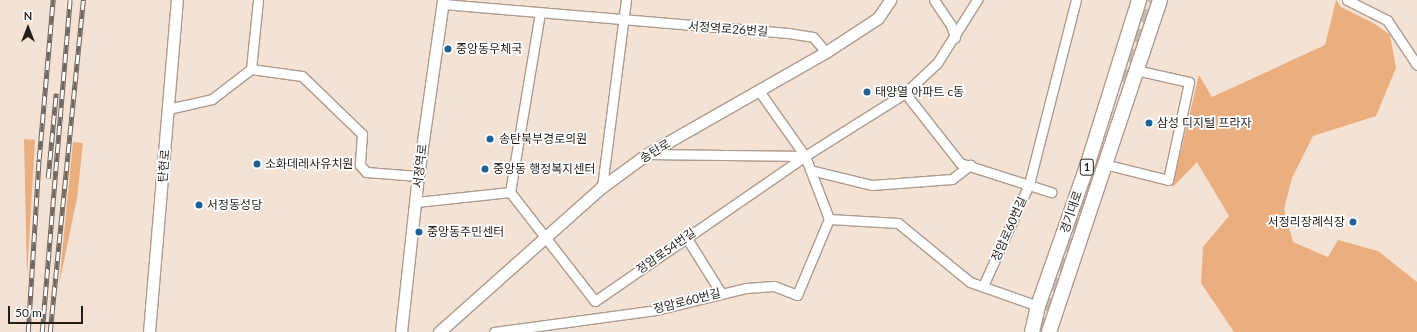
<!DOCTYPE html>
<meta charset="utf-8">
<style>
body{margin:0}
#map{position:relative;width:1417px;height:332px;overflow:hidden;background:#f4e2d5;font-family:Lato,"Noto Sans KR",sans-serif}
div>[style]{position:absolute}
[style*='--x']{left:calc(var(--x)*1px);top:calc(var(--y)*1px);width:calc(var(--w)*1px);rotate:calc(var(--a)*1deg)}
.green>*{inset:0;background:#eaae7f}
.primary-tunnel>*{height:14px;margin-top:-7px;transform-origin:0;background:repeating-linear-gradient(90deg,#cabbaf 0 14px,transparent 0 21px)}
.roads{filter:drop-shadow(1px 0 #ac9b8e) drop-shadow(-1px 0 #ac9b8e) drop-shadow(0 1px #ac9b8e) drop-shadow(0 -1px #ac9b8e)}
.minor>*{height:9px;margin:-4.5px;padding:0 4.5px;transform-origin:4.5px;border-radius:4.5px;background:#fff}
.tertiary>*{height:11px;margin:-5.5px;padding:0 5.5px;transform-origin:5.5px;border-radius:5.5px;background:#fff}
.primary>*{height:14px;margin:-7px;padding:0 7px;transform-origin:7px;border-radius:7px;background:#fff}
.rail>*{height:4.5px;margin-top:-2.25px;transform-origin:0;background:repeating-linear-gradient(90deg,#fff 0 9px,#726860 0 18px);box-sizing:border-box;border-block:1px solid #726860}
.dots>*{width:11px;height:11px;translate:-50% -50%;box-sizing:border-box;border:2px solid #fff;border-radius:50%}
span{translate:-50% -50%;white-space:nowrap;text-align:center;line-height:1.15;-webkit-text-stroke:3.5px #fff;paint-order:stroke}
.shield-label span{padding:1px 3px;background:#fff;border:1px solid;border-radius:3px;-webkit-text-stroke-width:0}
.shield-label{font-size:11px;color:#241e19;font-weight:700}
.street-label{font-size:12px;color:#241e19}
.poi-label{font-size:12px;color:#241e19}
.left{translate:0 -50%;text-align:left}
.right{translate:-100% -50%;text-align:right}
.north{position:absolute;left:8px;top:8px;width:40px;height:40px;-webkit-text-stroke:3px #fff;paint-order:stroke;rotate:0deg;font-size:11px;font-weight:700;line-height:16px;text-align:center;color:#241e19}
.north::after{content:'';display:block;margin:auto;width:14px;height:18px;background:#241e19;clip-path:polygon(50% 0,100% 100%,50% 72%,0 100%)}
.scale{position:absolute;left:8px;top:306px;width:75px;height:18px;box-sizing:border-box;border:2px solid #241e19;border-top:0;padding-left:5px;font-size:12px;line-height:14px;white-space:nowrap;color:#241e19;-webkit-text-stroke:3px #fff;paint-order:stroke}
</style>
<div id="map">
<div class="green">
<div style="clip-path:polygon(1336px 0,1341px 7px,1375px 24px,1390px 35px,1396px 68px,1376px 116px,1313px 136px,1292px 178px,1284px 209px,1293px 242px,1328px 257px,1338px 240px,1378px 251px,1417px 282px,1417px 332px,1234px 332px,1201px 283px,1203px 247px,1229px 216px,1197px 162px,1172px 188px,1199px 75px,1212px 97px,1325px 45px)"></div>
<div style="clip-path:polygon(24px 139px,35px 140px,27px 277px)"></div>
<div style="clip-path:polygon(73px 142px,83px 143px,77px 198px,59px 285px)"></div>
</div>
<div class="primary-tunnel">
<div style="--x:1125;--y:83;--w:88;--a:-71.4"></div>
<div style="--x:1042;--y:332;--w:190;--a:-71.6"></div>
</div>
<div class="roads">
<div class="minor">
<div style="--x:934;--y:0;--w:30;--a:56"></div>
<div style="--x:951;--y:25;--w:13;--a:72"></div>
<div style="--x:1347;--y:0;--w:45;--a:26.6"></div>
<div style="--x:1387;--y:20;--w:54;--a:56.3"></div>
<div style="--x:443;--y:4;--w:346;--a:4.8"></div>
<div style="--x:788;--y:33;--w:25;--a:9"></div>
<div style="--x:813;--y:37;--w:20;--a:49"></div>
<div style="--x:251;--y:69;--w:69;--a:-84.2"></div>
<div style="--x:905;--y:93;--w:89;--a:51.8"></div>
<div style="--x:960;--y:163;--w:96;--a:17.7"></div>
<div style="--x:168;--y:109;--w:45;--a:-12.8"></div>
<div style="--x:212;--y:99;--w:49;--a:-37.6"></div>
<div style="--x:251;--y:69;--w:51;--a:7.8"></div>
<div style="--x:302;--y:76;--w:83;--a:44"></div>
<div style="--x:362;--y:134;--w:31;--a:94"></div>
<div style="--x:360;--y:165;--w:9;--a:49"></div>
<div style="--x:366;--y:172;--w:52;--a:4.4"></div>
<div style="--x:647;--y:154;--w:158;--a:0.7"></div>
<div style="--x:805;--y:156;--w:80;--a:-125.3"></div>
<div style="--x:805;--y:156;--w:67;--a:69.1"></div>
<div style="--x:829;--y:219;--w:69;--a:3.3"></div>
<div style="--x:898;--y:223;--w:93;--a:39.3"></div>
<div style="--x:970;--y:282;--w:72;--a:19.4"></div>
<div style="--x:1104;--y:164;--w:66;--a:14"></div>
<div style="--x:1168;--y:180;--w:100;--a:-77.9"></div>
<div style="--x:1189;--y:82;--w:54;--a:-167.2"></div>
<div style="--x:810;--y:170;--w:64;--a:13.6"></div>
<div style="--x:872;--y:185;--w:80;--a:-4.3"></div>
<div style="--x:952;--y:179;--w:23;--a:-38"></div>
<div style="--x:602;--y:187;--w:189;--a:-82.7"></div>
<div style="--x:510;--y:192;--w:138;--a:52.1"></div>
<div style="--x:595;--y:301;--w:255;--a:-34.6"></div>
<div style="--x:805;--y:156;--w:118;--a:-32.2"></div>
<div style="--x:905;--y:93;--w:44;--a:-43.2"></div>
<div style="--x:937;--y:63;--w:75;--a:-57.6"></div>
<div style="--x:416;--y:202;--w:95;--a:-6.1"></div>
<div style="--x:510;--y:192;--w:181;--a:-80.5"></div>
<div style="--x:686;--y:237;--w:66;--a:58"></div>
<div style="--x:983;--y:286;--w:112;--a:-65.7"></div>
<div style="--x:1029;--y:184;--w:190;--a:-75.7"></div>
<div style="--x:494;--y:332;--w:163;--a:-7.7"></div>
<div style="--x:656;--y:310;--w:93;--a:-13.7"></div>
<div style="--x:746;--y:288;--w:28;--a:-4"></div>
<div style="--x:774;--y:286;--w:25;--a:21"></div>
<div style="--x:797;--y:295;--w:82;--a:-67.2"></div>
</div>
<div class="tertiary">
<div style="--x:149;--y:332;--w:333;--a:-85.2"></div>
<div style="--x:401;--y:332;--w:157;--a:-83.8"></div>
<div style="--x:418;--y:176;--w:178;--a:-81.9"></div>
<div style="--x:439;--y:332;--w:218;--a:-41.7"></div>
<div style="--x:602;--y:187;--w:56;--a:-36.3"></div>
<div style="--x:647;--y:154;--w:206;--a:-29.7"></div>
<div style="--x:826;--y:52;--w:62;--a:-33.2"></div>
<div style="--x:878;--y:18;--w:22;--a:-56"></div>
</div>
<div class="primary">
<div style="--x:1032;--y:332;--w:27;--a:-77"></div>
<div style="--x:1038;--y:306;--w:155;--a:-70.7"></div>
<div style="--x:1089;--y:160;--w:168;--a:-72.6"></div>
<div style="--x:1049;--y:332;--w:350;--a:-71.5"></div>
</div>
</div>
<div class="rail">
<div style="--x:48;--y:178;--w:85;--a:-84.6"></div>
<div style="--x:28;--y:332;--w:173;--a:-86.4"></div>
<div style="--x:39;--y:159;--w:160;--a:-85"></div>
<div style="--x:42;--y:332;--w:333;--a:-85.2"></div>
<div style="--x:50;--y:332;--w:334;--a:-84.3"></div>
</div>
<div class="dots">
<div style="left:448px;top:49px;background:#1d6297"></div>
<div style="left:867px;top:92px;background:#1d6297"></div>
<div style="left:1149px;top:123px;background:#1d6297"></div>
<div style="left:490px;top:139px;background:#1d6297"></div>
<div style="left:257px;top:164px;background:#1d6297"></div>
<div style="left:485px;top:169px;background:#1d6297"></div>
<div style="left:199px;top:205px;background:#1d6297"></div>
<div style="left:1353px;top:222px;background:#1d6297"></div>
<div style="left:419px;top:232px;background:#1d6297"></div>
</div>
<div class="shield-label">
<span style="left:1087px;top:167px">1</span>
</div>
<div class="street-label">
<span style="left:728px;top:29px;rotate:4deg">서정역로26번길</span>
<span style="left:655px;top:151px;rotate:-31deg">송탄로</span>
<span style="left:164px;top:166px;rotate:-85deg">탄현로</span>
<span style="left:420px;top:166px;rotate:-83deg">서정역로</span>
<span style="left:1071px;top:212px;rotate:-71deg">경기대로</span>
<span style="left:1009px;top:229px;rotate:-66deg">정암로60번길</span>
<span style="left:666px;top:251px;rotate:-35deg">정암로54번길</span>
<span style="left:687px;top:301px;rotate:-14deg">정암로60번길</span>
</div>
<div class="poi-label">
<span class="left" style="left:456px;top:49px">중앙동우체국</span>
<span class="left" style="left:875px;top:92px">태양열 아파트 c동</span>
<span class="left" style="left:1157px;top:123px">삼성 디지털 프라자</span>
<span class="left" style="left:499px;top:139px">송탄북부경로의원</span>
<span class="left" style="left:265px;top:164px">소화데레사유치원</span>
<span class="left" style="left:493px;top:169px">중앙동 행정복지센터</span>
<span class="left" style="left:207px;top:205px">서정동성당</span>
<span class="right" style="left:1345px;top:222px">서정리장례식장</span>
<span class="left" style="left:427px;top:232px">중앙동주민센터</span>
</div>
<div class="north">N</div>
<div class="scale">50 m</div>
</div>
